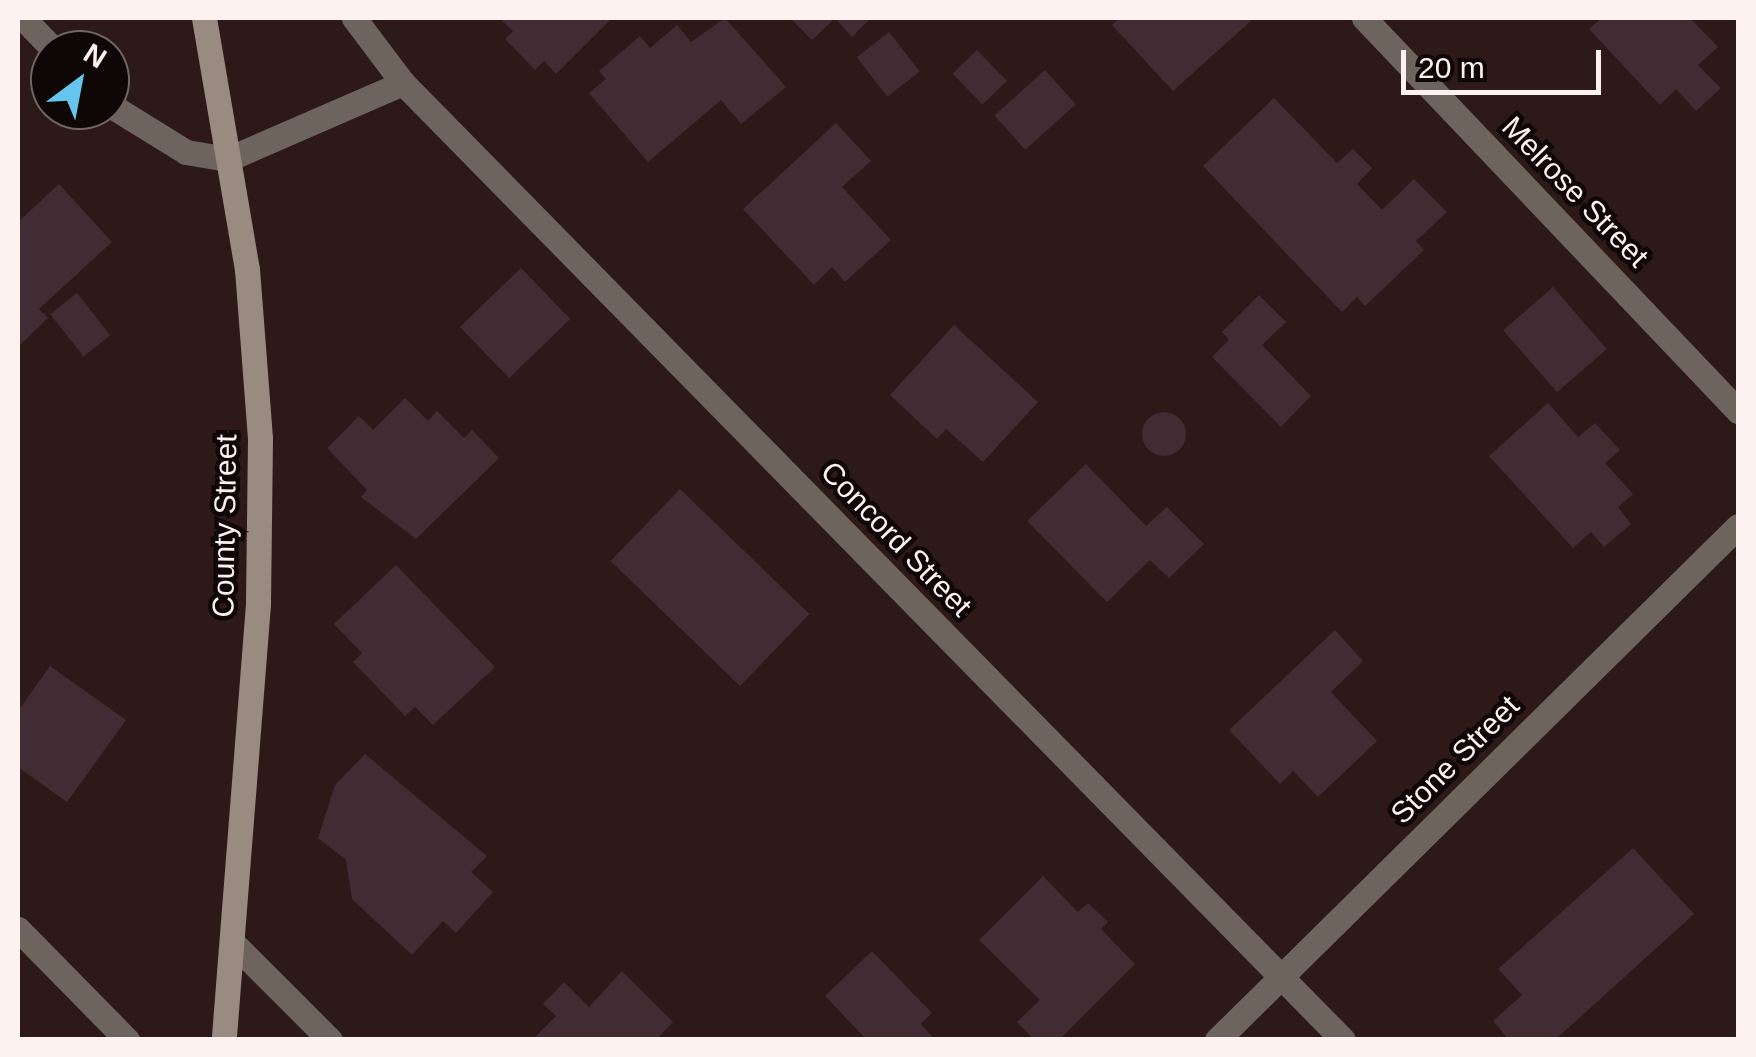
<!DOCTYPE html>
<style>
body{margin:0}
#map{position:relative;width:1756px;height:1057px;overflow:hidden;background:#2d1917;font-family:Helvetica,sans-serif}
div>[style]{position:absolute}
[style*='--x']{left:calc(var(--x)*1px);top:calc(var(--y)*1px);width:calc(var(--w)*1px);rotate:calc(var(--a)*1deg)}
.building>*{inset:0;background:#412c34;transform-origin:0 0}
.round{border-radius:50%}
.street>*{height:25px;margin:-12.5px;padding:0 12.5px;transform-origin:12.5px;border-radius:12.5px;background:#6d645e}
.secondary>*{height:25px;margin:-12.5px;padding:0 12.5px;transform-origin:12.5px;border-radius:12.5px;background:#998b81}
span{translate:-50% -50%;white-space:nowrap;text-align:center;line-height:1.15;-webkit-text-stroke:9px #0f0706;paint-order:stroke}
.street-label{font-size:30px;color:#fef2f0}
.frame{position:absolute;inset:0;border:20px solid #fef2f0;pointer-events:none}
.north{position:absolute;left:30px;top:30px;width:100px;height:100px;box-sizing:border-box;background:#0f0706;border:2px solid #6f6564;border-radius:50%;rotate:32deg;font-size:28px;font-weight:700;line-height:40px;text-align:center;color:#fef2f0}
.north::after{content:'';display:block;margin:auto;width:35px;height:45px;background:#65c5ee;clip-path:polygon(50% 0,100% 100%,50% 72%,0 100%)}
.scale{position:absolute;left:1401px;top:50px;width:200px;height:45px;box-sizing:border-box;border:5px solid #fef2f0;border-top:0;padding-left:12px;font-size:30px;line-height:35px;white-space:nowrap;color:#fef2f0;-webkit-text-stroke:8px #0f0706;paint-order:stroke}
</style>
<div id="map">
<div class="building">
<div style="clip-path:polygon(499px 18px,612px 18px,556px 74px,544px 61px,535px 70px,505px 39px,513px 31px)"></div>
<div style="clip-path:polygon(725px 18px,786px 87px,741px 124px,721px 100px,648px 162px,589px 93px,606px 79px,599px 71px,640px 36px,650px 48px,677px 25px,691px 42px)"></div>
<div style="clip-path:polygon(790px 18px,871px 18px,852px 37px,835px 18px,812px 40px)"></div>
<div style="clip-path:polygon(1120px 18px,1254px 18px,1173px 91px,1112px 25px)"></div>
<div style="clip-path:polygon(1602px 18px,1690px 18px,1718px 47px,1698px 65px,1721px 88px,1696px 111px,1676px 89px,1660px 105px,1589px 29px)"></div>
<div style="left:889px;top:32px;width:50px;height:41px;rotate:52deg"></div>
<div style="left:977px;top:50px;width:43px;height:34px;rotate:46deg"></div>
<div style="left:1045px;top:70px;width:46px;height:68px;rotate:48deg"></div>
<div style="clip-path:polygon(1274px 98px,1337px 163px,1353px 149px,1372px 168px,1357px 184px,1382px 210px,1414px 179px,1447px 212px,1416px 241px,1424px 250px,1365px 306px,1357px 297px,1342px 312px,1203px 166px)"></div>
<div style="clip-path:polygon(836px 123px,871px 161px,842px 187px,891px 240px,845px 282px,832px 267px,814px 285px,743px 209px)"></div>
<div style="clip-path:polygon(59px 184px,112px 242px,39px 309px,48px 318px,18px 347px,18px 222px)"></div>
<div style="left:521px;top:268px;width:71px;height:85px;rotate:46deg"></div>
<div style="left:1553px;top:287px;width:82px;height:66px;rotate:49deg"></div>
<div style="left:77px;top:293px;width:54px;height:34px;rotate:52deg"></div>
<div style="clip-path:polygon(1259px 295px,1286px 322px,1262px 345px,1311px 396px,1281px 427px,1212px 357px,1229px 340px,1222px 332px)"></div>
<div style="clip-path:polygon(954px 325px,1038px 402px,983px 462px,946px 429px,937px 439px,890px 395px)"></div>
<div style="clip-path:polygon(405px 398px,428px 421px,437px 411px,464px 438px,472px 430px,499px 458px,416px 539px,361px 497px,367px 490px,327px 448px,359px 416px,373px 430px)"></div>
<div style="clip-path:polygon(1548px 403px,1578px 437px,1595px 423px,1620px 450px,1605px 463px,1633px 494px,1618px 507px,1631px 524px,1604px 547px,1591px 532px,1573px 548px,1489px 456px)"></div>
<div class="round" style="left:1142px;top:412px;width:44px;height:44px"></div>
<div style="clip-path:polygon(1086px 464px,1146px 526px,1167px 507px,1204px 544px,1169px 578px,1150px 560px,1107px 602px,1027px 521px)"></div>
<div style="left:680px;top:489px;width:180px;height:100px;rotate:44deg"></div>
<div style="clip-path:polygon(396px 565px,495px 667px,433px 725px,415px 707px,405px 716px,353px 662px,362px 653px,334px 624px)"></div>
<div style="clip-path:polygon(1335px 630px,1363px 661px,1331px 692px,1377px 741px,1318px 797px,1293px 771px,1280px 784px,1229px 730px)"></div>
<div style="clip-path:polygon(50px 666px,126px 720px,67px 802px,18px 767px,18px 711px)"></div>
<div style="clip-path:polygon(365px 754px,487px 856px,471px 872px,493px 892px,456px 933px,443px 921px,412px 955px,352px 899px,346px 860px,318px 838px,335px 785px)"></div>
<div style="clip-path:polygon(1633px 848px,1694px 914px,1555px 1040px,1509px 1040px,1493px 1021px,1522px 995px,1498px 969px)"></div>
<div style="clip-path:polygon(1043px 876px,1078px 912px,1088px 903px,1108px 922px,1101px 929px,1135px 964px,1059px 1040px,1034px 1040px,1017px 1022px,1040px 1000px,979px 940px)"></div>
<div style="clip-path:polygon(872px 951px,932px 1013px,921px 1024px,935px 1040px,867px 1040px,825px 996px)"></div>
<div style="clip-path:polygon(622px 971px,673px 1022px,656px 1040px,532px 1040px,556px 1016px,543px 1004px,564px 982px,589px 1007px)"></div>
</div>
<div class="street">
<div style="--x:23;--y:18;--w:45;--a:45.9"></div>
<div style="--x:354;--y:18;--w:81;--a:53"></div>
<div style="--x:403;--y:83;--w:1341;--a:45.51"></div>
<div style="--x:1364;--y:18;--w:543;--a:46.42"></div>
<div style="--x:110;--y:105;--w:89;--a:31.7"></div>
<div style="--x:186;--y:152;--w:43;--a:9.5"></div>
<div style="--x:228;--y:159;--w:191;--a:-23.5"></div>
<div style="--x:18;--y:929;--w:156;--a:45.5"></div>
<div style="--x:232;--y:942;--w:139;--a:45"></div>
<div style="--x:1217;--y:1040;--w:732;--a:-44.61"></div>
</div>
<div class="secondary">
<div style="--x:204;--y:18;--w:255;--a:80.3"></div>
<div style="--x:247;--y:269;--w:170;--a:85.6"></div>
<div style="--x:260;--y:439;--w:165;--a:90.7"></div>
<div style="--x:258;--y:604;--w:437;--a:94.5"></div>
</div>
<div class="street-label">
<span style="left:1575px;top:192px;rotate:46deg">Melrose Street</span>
<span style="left:225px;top:526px;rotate:-89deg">County Street</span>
<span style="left:896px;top:539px;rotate:46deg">Concord Street</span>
<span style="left:1455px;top:760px;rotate:-45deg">Stone Street</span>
</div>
<div class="frame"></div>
<div class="north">N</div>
<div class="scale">20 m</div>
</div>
